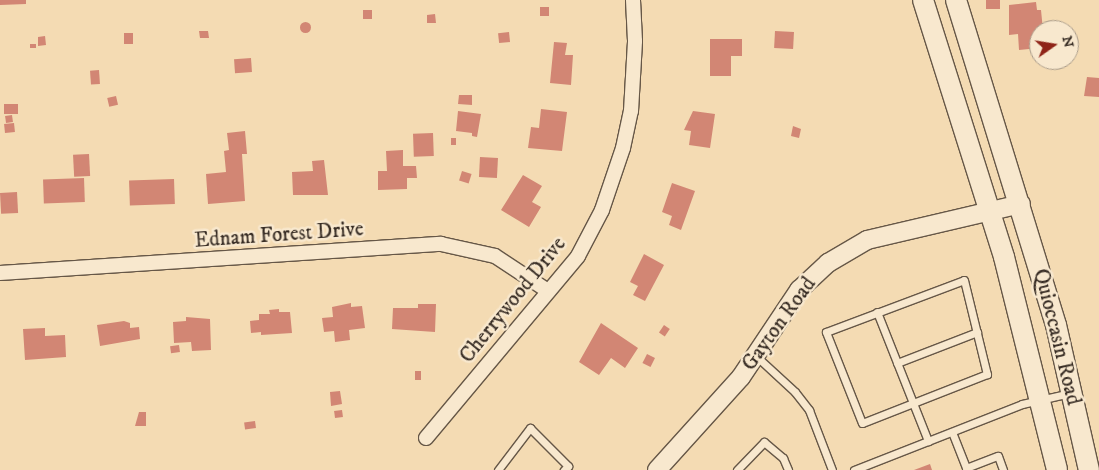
<!DOCTYPE html>
<style>
body{margin:0}
#map{position:relative;width:1099px;height:470px;overflow:hidden;background:#f4dbb3;font-family:"IM FELL DW Pica",serif}
div>[style]{position:absolute}
[style*='--x']{left:calc(var(--x)*1px);top:calc(var(--y)*1px);width:calc(var(--w)*1px);rotate:calc(var(--a)*1deg)}
.building>*{inset:0;background:#d28674;transform-origin:0 0}
.round{border-radius:50%}
.roads{filter:drop-shadow(1px 0 #665747) drop-shadow(-1px 0 #665747) drop-shadow(0 1px #665747) drop-shadow(0 -1px #665747)}
.service>*{height:7px;margin:-3.5px;padding:0 3.5px;transform-origin:3.5px;border-radius:3.5px;background:#f8e8ce}
.minor>*{height:14px;margin:-7px;padding:0 7px;transform-origin:7px;border-radius:7px;background:#f8e8ce}
.tertiary>*{height:18px;margin:-9px;padding:0 9px;transform-origin:9px;border-radius:9px;background:#f8e8ce}
.secondary>*{height:20px;margin:-10px;padding:0 10px;transform-origin:10px;border-radius:10px;background:#f8e8ce}
span{translate:-50% -50%;white-space:nowrap;text-align:center;line-height:1.15;-webkit-text-stroke:5px #f8e8ce;paint-order:stroke}
.street-label{font-size:21px;color:#362b23}
.north{position:absolute;left:1029px;top:20px;width:50px;height:50px;box-sizing:border-box;background:#f8e8ce;border:1px solid #aa9c8a;border-radius:50%;rotate:77deg;font-size:14px;font-weight:700;line-height:20px;text-align:center;color:#362b23}
.north::after{content:'';display:block;margin:auto;width:18px;height:22px;background:#8f2418;clip-path:polygon(50% 0,100% 100%,50% 72%,0 100%)}
</style>
<div id="map">
<div class="building">
<div style="clip-path:polygon(0 0,26px 0,26px 4px,0 5px)"></div>
<div style="left:986px;top:0;width:14px;height:9px"></div>
<div style="clip-path:polygon(1036px 2px,1037px 10px,1041px 10px,1043px 30px,1039px 30px,1039px 48px,1019px 50px,1018px 34px,1009px 35px,1009px 5px)"></div>
<div style="left:540px;top:7px;width:9px;height:9px"></div>
<div style="left:363px;top:10px;width:9px;height:9px"></div>
<div style="clip-path:polygon(435px 14px,436px 23px,427px 23px,427px 15px)"></div>
<div class="round" style="left:299.5px;top:21.5px;width:11px;height:11px"></div>
<div style="clip-path:polygon(199px 31px,208px 31px,209px 38px,200px 38px)"></div>
<div style="left:775px;top:31px;width:19px;height:17px;rotate:3deg"></div>
<div style="left:509px;top:32px;width:10px;height:11px;rotate:84deg"></div>
<div style="left:124px;top:33px;width:9px;height:11px"></div>
<div style="clip-path:polygon(45px 36px,46px 45px,38px 46px,38px 37px)"></div>
<div style="clip-path:polygon(710px 39px,742px 39px,742px 56px,731px 56px,731px 76px,710px 76px)"></div>
<div style="clip-path:polygon(554px 42px,567px 43px,565px 55px,573px 55px,571px 85px,550px 83px)"></div>
<div style="left:30px;top:44px;width:6px;height:4px"></div>
<div style="left:251px;top:58px;width:14px;height:17px;rotate:86deg"></div>
<div style="left:99px;top:70px;width:14px;height:9px;rotate:86deg"></div>
<div style="clip-path:polygon(1087px 77px,1099px 78px,1099px 97px,1084px 96px)"></div>
<div style="clip-path:polygon(459px 95px,472px 95px,472px 105px,458px 104px)"></div>
<div style="left:116px;top:96px;width:9px;height:9px;rotate:77deg"></div>
<div style="left:4px;top:104px;width:14px;height:10px"></div>
<div style="clip-path:polygon(541px 109px,567px 112px,562px 151px,528px 148px,531px 127px,539px 128px)"></div>
<div style="clip-path:polygon(458px 111px,481px 114px,477px 137px,472px 136px,472px 133px,456px 131px)"></div>
<div style="clip-path:polygon(693px 111px,715px 114px,710px 148px,689px 145px,691px 131px,684px 130px)"></div>
<div style="left:12px;top:115px;width:7px;height:7px;rotate:82deg"></div>
<div style="left:14px;top:123px;width:9px;height:10px;rotate:84deg"></div>
<div style="clip-path:polygon(793px 126px,801px 129px,799px 138px,791px 136px)"></div>
<div style="clip-path:polygon(245px 131px,247px 154px,242px 154px,245px 201px,208px 204px,206px 174px,226px 172px,224px 151px,229px 150px,227px 133px)"></div>
<div style="left:433px;top:133px;width:23px;height:20px;rotate:88deg"></div>
<div style="left:451px;top:138px;width:5px;height:7px"></div>
<div style="clip-path:polygon(403px 150px,403px 166px,416px 166px,417px 178px,407px 178px,407px 189px,378px 190px,378px 171px,387px 171px,386px 151px)"></div>
<div style="left:89px;top:154px;width:22px;height:16px;rotate:87deg"></div>
<div style="left:480px;top:157px;width:18px;height:20px;rotate:3deg"></div>
<div style="clip-path:polygon(324px 160px,328px 195px,293px 195px,292px 172px,313px 171px,312px 161px)"></div>
<div style="left:462px;top:171px;width:10px;height:10px;rotate:17deg"></div>
<div style="clip-path:polygon(523px 175px,542px 186px,532px 202px,541px 207px,529px 227px,501px 210px)"></div>
<div style="left:84px;top:178px;width:24px;height:41px;rotate:88deg"></div>
<div style="left:174px;top:179px;width:25px;height:45px;rotate:88deg"></div>
<div style="clip-path:polygon(672px 183px,695px 191px,681px 230px,669px 225px,672px 216px,662px 212px)"></div>
<div style="left:17px;top:192px;width:21px;height:17px;rotate:87deg"></div>
<div style="clip-path:polygon(644px 254px,664px 265px,645px 301px,633px 295px,638px 286px,630px 282px)"></div>
<div style="clip-path:polygon(351px 303px,351px 307px,362px 306px,365px 328px,349px 330px,350px 340px,335px 342px,334px 331px,324px 332px,322px 318px,333px 317px,332px 307px)"></div>
<div style="clip-path:polygon(418px 304px,436px 304px,435px 332px,392px 329px,393px 308px,418px 308px)"></div>
<div style="clip-path:polygon(279px 309px,279px 312px,290px 312px,292px 333px,261px 335px,261px 332px,251px 333px,250px 321px,259px 320px,259px 314px,270px 314px,269px 310px)"></div>
<div style="clip-path:polygon(186px 317px,210px 319px,211px 350px,192px 351px,191px 342px,174px 343px,173px 322px,186px 321px)"></div>
<div style="clip-path:polygon(124px 321px,130px 323px,130px 328px,139px 327px,140px 339px,100px 346px,97px 325px)"></div>
<div style="clip-path:polygon(601px 323px,638px 348px,625px 368px,611px 358px,599px 375px,579px 362px)"></div>
<div style="left:664px;top:325px;width:7px;height:9px;rotate:34deg"></div>
<div style="clip-path:polygon(45px 328px,45px 336px,65px 335px,66px 357px,25px 360px,23px 329px)"></div>
<div style="left:179px;top:345px;width:7px;height:9px;rotate:82deg"></div>
<div style="left:647px;top:354px;width:9px;height:10px;rotate:27deg"></div>
<div style="left:415px;top:371px;width:6px;height:9px"></div>
<div style="clip-path:polygon(340px 391px,342px 404px,331px 406px,330px 392px)"></div>
<div style="left:342px;top:410px;width:7px;height:8px;rotate:82deg"></div>
<div style="clip-path:polygon(139px 412px,146px 412px,146px 426px,135px 426px)"></div>
<div style="left:255px;top:421px;width:7px;height:11px;rotate:82deg"></div>
<div style="clip-path:polygon(930px 464px,932px 470px,914px 470px)"></div>
</div>
<div class="roads">
<div class="service">
<div style="--x:964;--y:280;--w:97;--a:76.3"></div>
<div style="--x:987;--y:374;--w:134;--a:158.6"></div>
<div style="--x:862;--y:423;--w:98;--a:-111.6"></div>
<div style="--x:826;--y:332;--w:147;--a:-20.6"></div>
<div style="--x:877;--y:312;--w:139;--a:68.4"></div>
<div style="--x:756;--y:356;--w:53;--a:42.7"></div>
<div style="--x:795;--y:392;--w:23;--a:52"></div>
<div style="--x:809;--y:410;--w:64;--a:69"></div>
<div style="--x:897;--y:363;--w:86;--a:-21.2"></div>
<div style="--x:952;--y:432;--w:41;--a:68.5"></div>
<div style="--x:966;--y:468;--w:34;--a:-21"></div>
<div style="--x:998;--y:456;--w:15;--a:70"></div>
<div style="--x:498;--y:470;--w:53;--a:-52.7"></div>
<div style="--x:530;--y:428;--w:54;--a:45"></div>
<div style="--x:568;--y:466;--w:6;--a:135"></div>
<div style="--x:737;--y:470;--w:39;--a:-46"></div>
<div style="--x:764;--y:442;--w:25;--a:40"></div>
<div style="--x:783;--y:458;--w:13;--a:67"></div>
<div style="--x:854;--y:470;--w:180;--a:-21.4"></div>
<div style="--x:1022;--y:404;--w:49;--a:-12.9"></div>
</div>
<div class="minor">
<div style="--x:0;--y:273;--w:442;--a:-3.8"></div>
<div style="--x:441;--y:244;--w:55;--a:12.5"></div>
<div style="--x:495;--y:256;--w:64;--a:33.4"></div>
<div style="--x:426;--y:438;--w:237;--a:-50.1"></div>
<div style="--x:578;--y:256;--w:52;--a:-62.4"></div>
<div style="--x:602;--y:210;--w:65;--a:-71.3"></div>
<div style="--x:623;--y:148;--w:38;--a:-78"></div>
<div style="--x:631;--y:111;--w:70;--a:-86.7"></div>
<div style="--x:635;--y:41;--w:41;--a:-92.8"></div>
</div>
<div class="tertiary">
<div style="--x:657;--y:470;--w:125;--a:-47.9"></div>
<div style="--x:741;--y:377;--w:105;--a:-56.3"></div>
<div style="--x:799;--y:290;--w:40;--a:-43"></div>
<div style="--x:828;--y:263;--w:45;--a:-30.5"></div>
<div style="--x:867;--y:240;--w:158;--a:-13.2"></div>
</div>
<div class="secondary">
<div style="--x:923;--y:0;--w:269;--a:72.5"></div>
<div style="--x:1004;--y:257;--w:219;--a:76"></div>
<div style="--x:956;--y:0;--w:340;--a:72.9"></div>
<div style="--x:1056;--y:325;--w:149;--a:77.2"></div>
</div>
</div>
<div class="street-label">
<span style="left:279px;top:235px;rotate:-4deg">Ednam Forest Drive</span>
<span style="left:513px;top:300px;rotate:-51deg">Cherrywood Drive</span>
<span style="left:779px;top:324px;rotate:-54deg">Gayton Road</span>
<span style="left:1057px;top:337px;rotate:76deg">Quioccasin Road</span>
</div>
<div class="north">N</div>
</div>
